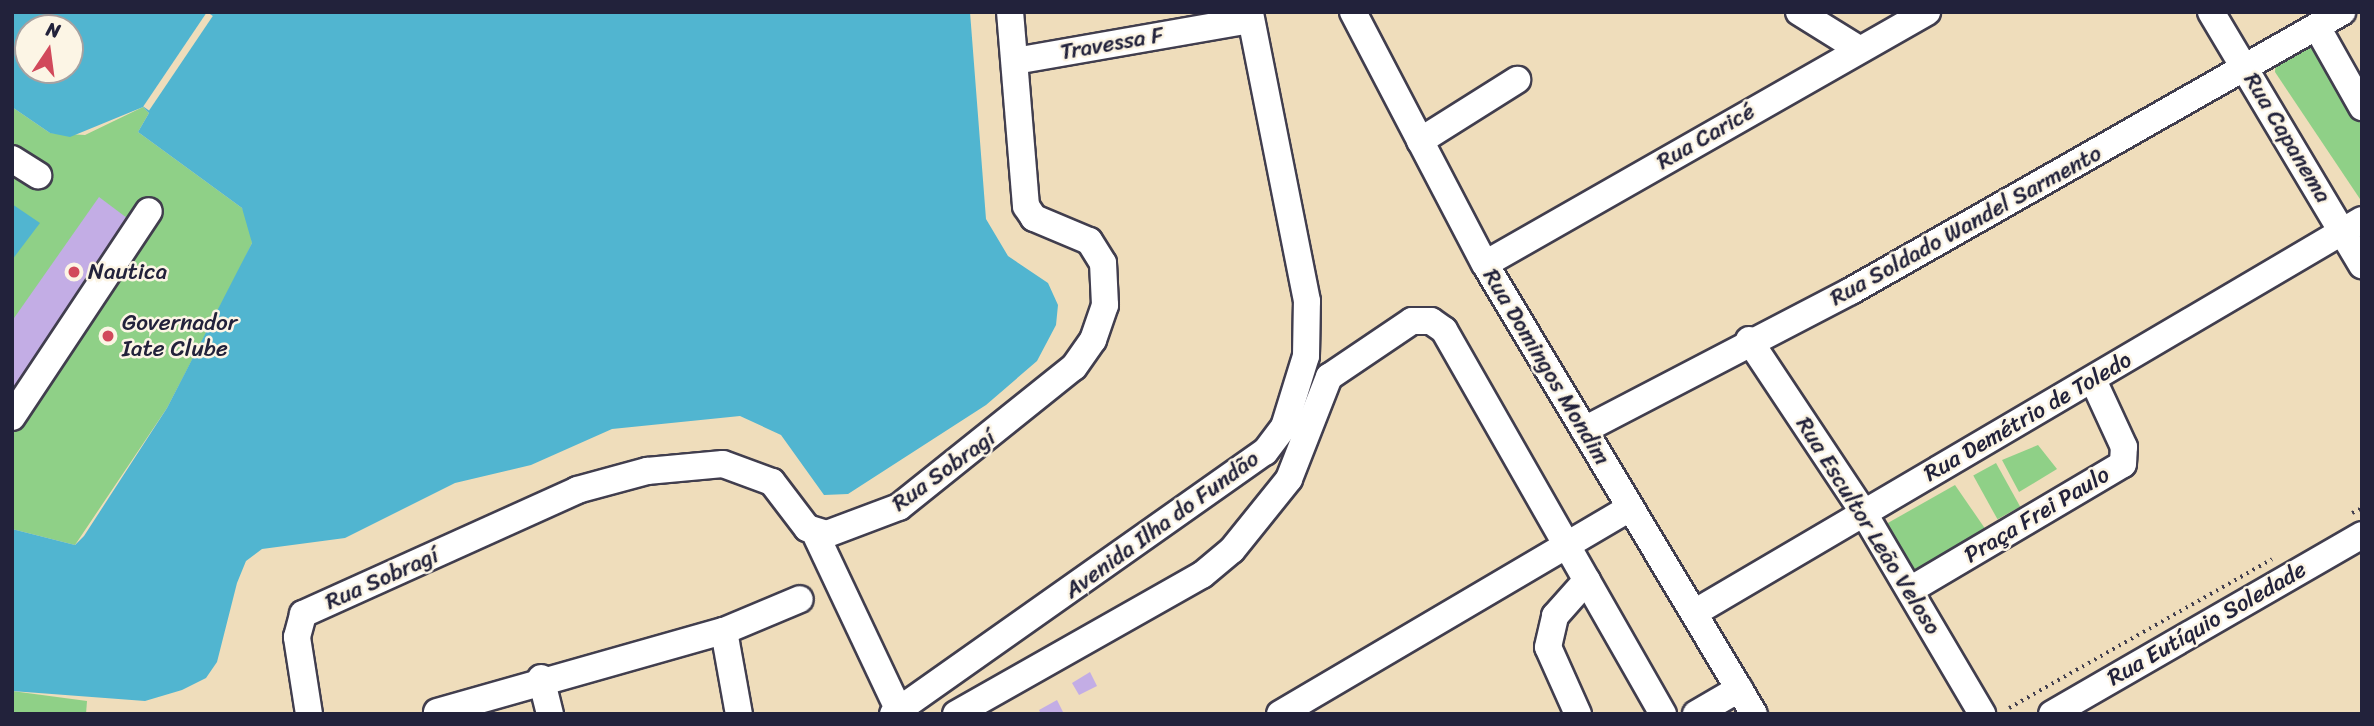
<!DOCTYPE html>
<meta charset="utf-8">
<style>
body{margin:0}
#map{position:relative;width:2374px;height:726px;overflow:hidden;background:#efddbb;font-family:Sriracha,sans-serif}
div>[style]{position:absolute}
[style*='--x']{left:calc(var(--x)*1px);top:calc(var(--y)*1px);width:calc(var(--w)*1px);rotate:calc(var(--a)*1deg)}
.green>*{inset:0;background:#8fd087;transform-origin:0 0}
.water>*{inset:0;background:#51b5d0}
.pier>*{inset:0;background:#efddbb;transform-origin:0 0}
.building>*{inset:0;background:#c3ade5}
.path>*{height:3.5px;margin-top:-1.75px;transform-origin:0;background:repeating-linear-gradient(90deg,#413e4e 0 2px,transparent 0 7px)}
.roads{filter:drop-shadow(2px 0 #413e4e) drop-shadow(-2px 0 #413e4e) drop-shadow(0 2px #413e4e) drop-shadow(0 -2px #413e4e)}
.minor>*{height:26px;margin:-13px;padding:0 13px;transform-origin:13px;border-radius:13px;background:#fff}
.dots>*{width:19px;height:19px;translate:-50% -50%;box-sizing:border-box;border:4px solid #fcf5e5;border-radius:50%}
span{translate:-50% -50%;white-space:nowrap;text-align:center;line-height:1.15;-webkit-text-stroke:5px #fcf5e5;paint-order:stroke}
.street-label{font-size:23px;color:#22223b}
.poi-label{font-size:23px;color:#22223b}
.left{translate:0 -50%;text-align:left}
.frame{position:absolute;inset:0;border:14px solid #22223b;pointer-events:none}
.north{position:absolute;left:14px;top:14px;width:70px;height:70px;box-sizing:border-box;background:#fcf5e5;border:2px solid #a5a1a1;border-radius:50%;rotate:13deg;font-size:19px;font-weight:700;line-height:28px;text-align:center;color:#22223b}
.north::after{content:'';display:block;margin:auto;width:24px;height:32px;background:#d1495b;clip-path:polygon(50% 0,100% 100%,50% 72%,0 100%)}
</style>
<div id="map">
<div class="green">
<div style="clip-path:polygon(2316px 39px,2362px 109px,2362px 202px,2275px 72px,2276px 60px)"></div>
<div style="clip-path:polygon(12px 107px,50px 133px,85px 135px,143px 107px,149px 113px,138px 132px,242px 208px,250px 222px,252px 243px,242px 264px,167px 408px,75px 545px,12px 529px)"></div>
<div style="clip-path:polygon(2038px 445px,2057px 469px,2019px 492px,2002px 460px)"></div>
<div style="left:1996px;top:463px;width:50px;height:26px;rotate:61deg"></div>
<div style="clip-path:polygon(1955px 485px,1986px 530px,1916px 576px,1879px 528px)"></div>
<div style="clip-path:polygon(12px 691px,87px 701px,86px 714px,12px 714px)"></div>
</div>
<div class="water">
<div style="clip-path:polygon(evenodd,12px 12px,970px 12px,986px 219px,1008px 256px,1048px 283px,1058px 305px,1056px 325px,1037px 361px,986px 405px,848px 494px,824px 495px,781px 435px,740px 416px,612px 429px,531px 465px,455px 483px,345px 538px,262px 549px,246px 561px,237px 583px,217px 662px,206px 678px,182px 690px,145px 701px,12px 691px,12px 529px,75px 545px,84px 536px,167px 408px,252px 243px,242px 208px,138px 132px,149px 113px,143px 107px,70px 137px,50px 133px,12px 107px,12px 12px,28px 28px,70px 28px,70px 70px,28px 70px,28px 28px)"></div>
<div style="clip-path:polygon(12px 204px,40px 223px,12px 260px)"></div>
</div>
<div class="pier">
<div style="left:207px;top:12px;width:7px;height:114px;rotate:34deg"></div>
</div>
<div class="building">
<div style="clip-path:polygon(99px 197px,135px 224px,12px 408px,12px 321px)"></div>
<div style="clip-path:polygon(1090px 672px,1097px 686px,1079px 695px,1072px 683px)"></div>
<div style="clip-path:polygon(1057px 700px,1064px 714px,1041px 714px,1039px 710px)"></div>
</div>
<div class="path">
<div style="--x:2352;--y:513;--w:11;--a:-27"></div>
<div style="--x:2009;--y:708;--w:302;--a:-29.5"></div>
</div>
<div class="roads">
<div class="minor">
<div style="--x:1353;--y:12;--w:284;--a:62.4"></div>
<div style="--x:1485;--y:264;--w:524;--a:59.13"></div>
<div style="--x:1799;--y:12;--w:68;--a:31.8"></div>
<div style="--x:2211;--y:12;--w:295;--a:59.2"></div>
<div style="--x:2317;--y:27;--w:92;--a:60.6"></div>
<div style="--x:1015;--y:61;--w:239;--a:-9.9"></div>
<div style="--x:1420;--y:141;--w:115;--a:-32.2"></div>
<div style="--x:12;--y:159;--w:31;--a:32"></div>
<div style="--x:1485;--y:264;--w:509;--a:-29.69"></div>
<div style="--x:1749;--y:340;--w:204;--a:56.4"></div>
<div style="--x:1862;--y:510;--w:237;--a:59.5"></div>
<div style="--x:12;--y:417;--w:247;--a:-56.4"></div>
<div style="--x:1584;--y:430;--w:301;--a:-27.5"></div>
<div style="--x:1851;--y:291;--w:565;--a:-29.61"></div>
<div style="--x:815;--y:533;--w:197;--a:64.7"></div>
<div style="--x:1910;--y:590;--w:247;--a:-30.6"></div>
<div style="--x:2123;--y:464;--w:17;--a:-87"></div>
<div style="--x:2124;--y:447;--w:72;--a:-114.8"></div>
<div style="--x:1694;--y:613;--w:775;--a:-30.47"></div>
<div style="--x:724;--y:631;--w:84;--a:79.8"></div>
<div style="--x:541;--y:678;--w:37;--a:76"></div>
<div style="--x:437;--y:712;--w:298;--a:-15.8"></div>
<div style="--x:724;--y:631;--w:82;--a:-22.8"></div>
<div style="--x:309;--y:714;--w:78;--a:-98.9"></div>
<div style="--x:297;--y:637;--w:24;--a:-75"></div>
<div style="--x:303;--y:614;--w:301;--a:-24.3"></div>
<div style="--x:577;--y:490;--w:73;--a:-15.2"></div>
<div style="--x:647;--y:471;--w:76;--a:-5.3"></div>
<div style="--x:723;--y:464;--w:52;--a:20.2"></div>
<div style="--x:772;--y:482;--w:58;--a:52.7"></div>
<div style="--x:807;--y:528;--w:21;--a:17"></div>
<div style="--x:827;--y:534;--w:77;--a:-20.6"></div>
<div style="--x:899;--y:507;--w:224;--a:-38.7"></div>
<div style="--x:1074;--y:367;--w:33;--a:-55"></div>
<div style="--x:1093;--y:340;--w:37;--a:-71"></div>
<div style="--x:1105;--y:305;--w:42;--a:-92.7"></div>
<div style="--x:1103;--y:263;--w:26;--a:-122"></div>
<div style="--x:1089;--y:241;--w:60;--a:-157.3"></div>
<div style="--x:1034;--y:218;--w:14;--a:-124"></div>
<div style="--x:1026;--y:206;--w:195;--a:-94.7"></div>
<div style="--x:893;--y:714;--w:455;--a:-35.2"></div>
<div style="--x:1265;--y:452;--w:31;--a:-53"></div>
<div style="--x:1284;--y:427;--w:74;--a:-72.8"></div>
<div style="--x:1306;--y:356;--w:55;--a:-89"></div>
<div style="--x:1307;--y:301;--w:295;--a:-101.2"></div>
<div style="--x:956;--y:714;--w:283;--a:-29.5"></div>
<div style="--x:1202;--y:575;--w:39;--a:-40"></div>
<div style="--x:1232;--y:550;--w:91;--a:-51.2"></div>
<div style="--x:1289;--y:479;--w:110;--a:-68.6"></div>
<div style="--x:1329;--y:377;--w:100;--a:-34"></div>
<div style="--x:1412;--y:321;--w:19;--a:0"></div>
<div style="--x:1431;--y:321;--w:16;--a:35"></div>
<div style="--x:1444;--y:330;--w:442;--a:60.3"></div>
<div style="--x:1280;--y:714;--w:406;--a:-30.5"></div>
<div style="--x:1578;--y:714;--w:73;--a:-114.1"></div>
<div style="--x:1548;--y:647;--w:32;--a:-77"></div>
<div style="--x:1555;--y:616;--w:48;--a:-48.4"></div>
<div style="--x:1696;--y:714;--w:50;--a:-30.2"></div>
<div style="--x:2052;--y:714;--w:358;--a:-30"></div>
</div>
</div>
<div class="dots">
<div style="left:74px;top:272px;background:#d1495b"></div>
<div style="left:108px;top:336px;background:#d1495b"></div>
</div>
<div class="street-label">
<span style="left:1112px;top:44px;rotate:-10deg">Travessa F</span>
<span style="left:1706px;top:137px;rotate:-30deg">Rua Caricé</span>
<span style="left:2287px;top:138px;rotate:59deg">Rua Capanema</span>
<span style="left:1966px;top:226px;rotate:-29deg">Rua Soldado Wandel Sarmento</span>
<span style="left:1546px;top:367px;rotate:59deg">Rua Domingos Mondim</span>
<span style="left:2028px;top:417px;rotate:-30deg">Rua Demétrio de Toledo</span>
<span style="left:944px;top:471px;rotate:-36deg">Rua Sobragí</span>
<span style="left:2037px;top:515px;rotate:-31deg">Praça Frei Paulo</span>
<span style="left:1162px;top:525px;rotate:-36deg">Avenida Ilha do Fundão</span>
<span style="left:1868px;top:526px;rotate:58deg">Rua Escultor Leão Veloso</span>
<span style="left:382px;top:579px;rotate:-24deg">Rua Sobragí</span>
<span style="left:2207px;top:624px;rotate:-30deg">Rua Eutíquio Soledade</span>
</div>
<div class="poi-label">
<span class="left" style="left:88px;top:272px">Nautica</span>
<span class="left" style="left:122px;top:336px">Governador<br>Iate Clube</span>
</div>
<div class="frame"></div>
<div class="north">N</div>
</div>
